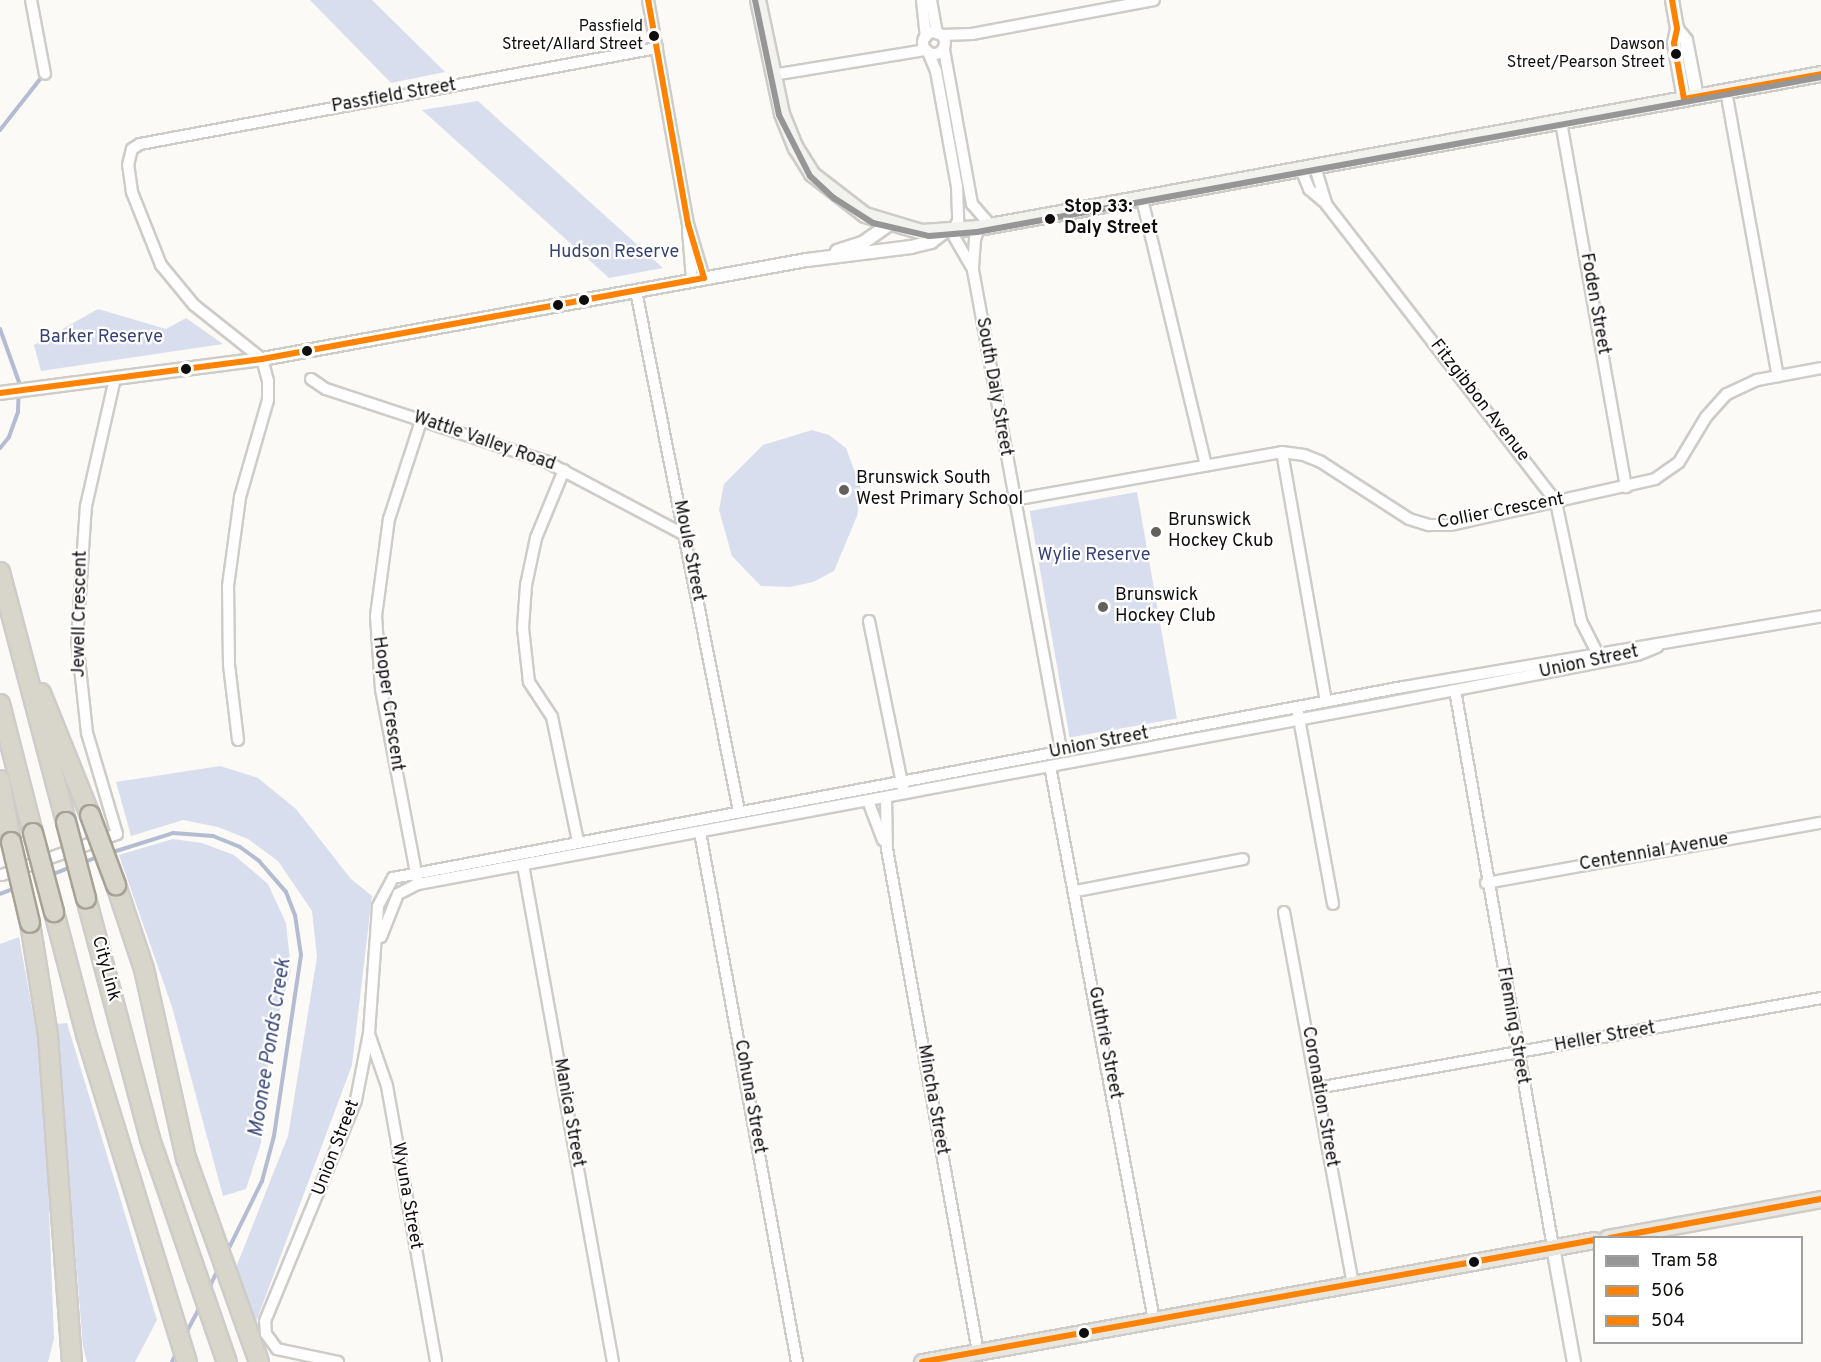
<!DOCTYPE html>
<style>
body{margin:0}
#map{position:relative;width:1821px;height:1362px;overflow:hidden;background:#fbfaf6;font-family:Overpass,sans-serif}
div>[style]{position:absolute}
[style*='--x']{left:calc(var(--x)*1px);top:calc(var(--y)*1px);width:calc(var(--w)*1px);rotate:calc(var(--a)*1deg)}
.green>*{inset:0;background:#d8deee;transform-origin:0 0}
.stream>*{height:4px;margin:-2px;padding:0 2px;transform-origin:2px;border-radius:2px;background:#b4bcd4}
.roads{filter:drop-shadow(2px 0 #cdccc8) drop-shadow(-2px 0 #cdccc8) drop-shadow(0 2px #cdccc8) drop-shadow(0 -2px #cdccc8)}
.minor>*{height:10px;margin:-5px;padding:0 5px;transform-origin:5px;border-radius:5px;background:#fefefe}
.minor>.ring{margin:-5px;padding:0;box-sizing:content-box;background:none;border:10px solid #fefefe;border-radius:50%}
.tertiary>*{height:12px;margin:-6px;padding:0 6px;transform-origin:6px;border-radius:6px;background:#fefefe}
.secondary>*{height:14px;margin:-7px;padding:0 7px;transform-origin:7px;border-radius:7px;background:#f2f2ee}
.primary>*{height:15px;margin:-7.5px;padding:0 7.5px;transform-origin:7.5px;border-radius:7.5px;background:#e8e6de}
.motorway>*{height:18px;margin:-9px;padding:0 9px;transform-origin:9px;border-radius:9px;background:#d8d5ca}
.bridges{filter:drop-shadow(2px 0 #a7a295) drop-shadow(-2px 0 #a7a295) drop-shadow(0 2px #a7a295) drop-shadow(0 -2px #a7a295)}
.motorway-bridge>*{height:18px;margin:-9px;padding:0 9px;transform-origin:9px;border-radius:9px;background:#d8d5ca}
.bus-1>*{height:6px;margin:-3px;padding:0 3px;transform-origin:3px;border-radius:3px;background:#ff8200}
.bus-2>*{height:6px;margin:-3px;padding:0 3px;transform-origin:3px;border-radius:3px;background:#ff8200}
.tram-1>*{height:6px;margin:-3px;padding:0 3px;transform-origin:3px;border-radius:3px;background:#969696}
.dots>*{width:16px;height:16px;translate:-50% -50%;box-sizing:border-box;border:3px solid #fff;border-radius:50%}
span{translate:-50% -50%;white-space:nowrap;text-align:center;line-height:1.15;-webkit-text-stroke:4.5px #fff;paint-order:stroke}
.bus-label{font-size:16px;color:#0f0e0c}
.right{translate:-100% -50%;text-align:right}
.street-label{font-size:18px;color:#0f0e0c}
.stop-label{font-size:18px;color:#0f0e0c;font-weight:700}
.left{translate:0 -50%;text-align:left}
.park-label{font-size:18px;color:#364274}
.poi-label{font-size:18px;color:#0f0e0c}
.water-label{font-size:20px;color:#3b497a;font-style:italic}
.legend{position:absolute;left:1593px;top:1236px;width:210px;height:108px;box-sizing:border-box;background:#fff;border:2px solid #9f9f9e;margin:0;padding:8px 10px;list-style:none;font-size:18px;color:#0f0e0c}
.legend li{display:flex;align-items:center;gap:12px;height:30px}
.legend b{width:30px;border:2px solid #9f9f9e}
</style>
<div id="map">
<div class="green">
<div style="clip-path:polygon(310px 0,372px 0,445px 72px,391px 83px)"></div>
<div style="clip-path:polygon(478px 101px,663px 268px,609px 278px,422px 110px)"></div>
<div style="clip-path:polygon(98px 309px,166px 329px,186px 318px,223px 344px,41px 371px,34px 345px)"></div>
<div style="clip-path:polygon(812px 430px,829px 435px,846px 448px,861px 489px,857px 516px,834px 571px,813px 582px,790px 587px,761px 586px,732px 556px,719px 510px,724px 484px,763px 445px)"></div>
<div style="left:1137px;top:492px;width:230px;height:109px;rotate:80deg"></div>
<div style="clip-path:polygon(220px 766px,258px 778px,296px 809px,351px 879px,372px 896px,352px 1065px,256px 1322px,235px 1270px,288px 1136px,317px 957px,312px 911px,278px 861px,248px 839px,218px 827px,183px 820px,131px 836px,116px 782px)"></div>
<div style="clip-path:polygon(173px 839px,202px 843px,234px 855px,268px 884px,286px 923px,291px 971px,270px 1044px,261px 1143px,246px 1189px,223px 1196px,172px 1007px,119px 855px)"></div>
<div style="clip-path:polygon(19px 937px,44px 1074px,54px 1339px,48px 1362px,0 1362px,0 944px)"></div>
<div style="clip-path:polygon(67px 1023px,157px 1320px,135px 1362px,87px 1362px,83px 1347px,57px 1024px)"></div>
</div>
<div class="stream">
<div style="--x:0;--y:130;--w:71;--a:-51.8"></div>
<div style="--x:0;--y:329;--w:56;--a:70.3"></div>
<div style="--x:19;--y:382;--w:30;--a:92"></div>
<div style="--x:18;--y:412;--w:27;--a:110"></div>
<div style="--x:9;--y:437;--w:14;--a:129"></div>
<div style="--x:110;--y:853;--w:66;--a:-17.6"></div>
<div style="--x:173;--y:833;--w:40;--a:4.3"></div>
<div style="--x:213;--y:836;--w:29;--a:22"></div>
<div style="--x:240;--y:847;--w:24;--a:36"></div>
<div style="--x:259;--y:861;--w:41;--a:48.9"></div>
<div style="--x:286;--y:892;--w:25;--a:69"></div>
<div style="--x:295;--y:915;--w:40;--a:81.5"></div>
<div style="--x:301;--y:955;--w:183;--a:98.5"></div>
<div style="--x:274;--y:1136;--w:47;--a:104.9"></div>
<div style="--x:262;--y:1181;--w:79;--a:116.2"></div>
<div style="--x:82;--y:863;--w:19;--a:-21"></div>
<div style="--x:48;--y:876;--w:26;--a:-21"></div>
<div style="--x:0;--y:894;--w:17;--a:-21"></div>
<div style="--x:208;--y:1290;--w:25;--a:-64"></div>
<div style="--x:185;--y:1335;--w:34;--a:-62"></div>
<div style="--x:172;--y:1362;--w:10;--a:-66"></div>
</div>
<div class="roads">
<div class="minor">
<div style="--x:31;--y:0;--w:75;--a:79.3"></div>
<div style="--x:648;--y:0;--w:228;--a:79.9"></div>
<div style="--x:688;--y:224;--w:56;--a:73.5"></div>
<div style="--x:922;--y:0;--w:37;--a:84"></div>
<div style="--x:931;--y:0;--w:34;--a:80"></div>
<div class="ring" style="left:923px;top:32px;width:12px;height:12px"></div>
<div style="--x:942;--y:35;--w:30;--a:-2"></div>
<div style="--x:972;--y:34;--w:185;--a:-10.6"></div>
<div style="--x:944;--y:50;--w:157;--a:79.7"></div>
<div style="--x:972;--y:204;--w:29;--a:49"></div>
<div style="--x:928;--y:52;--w:21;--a:67"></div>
<div style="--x:936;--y:71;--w:117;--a:79.7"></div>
<div style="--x:957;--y:186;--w:35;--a:88"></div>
<div style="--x:958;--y:221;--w:13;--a:117"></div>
<div style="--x:952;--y:233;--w:39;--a:60"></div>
<div style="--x:773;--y:75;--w:155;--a:-9.3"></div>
<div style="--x:1726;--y:91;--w:290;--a:79.7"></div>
<div style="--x:1561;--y:122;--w:371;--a:79.9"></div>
<div style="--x:1315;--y:167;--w:39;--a:73"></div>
<div style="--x:1326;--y:204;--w:376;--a:52.3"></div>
<div style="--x:1556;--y:502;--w:122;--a:78.1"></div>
<div style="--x:1581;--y:621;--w:35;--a:63"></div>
<div style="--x:1301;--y:169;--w:22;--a:68"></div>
<div style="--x:1309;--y:189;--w:18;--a:41"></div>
<div style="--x:1142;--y:199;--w:274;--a:76.5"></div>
<div style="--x:979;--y:228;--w:12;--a:110"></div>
<div style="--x:975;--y:239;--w:31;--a:94"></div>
<div style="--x:973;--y:270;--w:489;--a:79.6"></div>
<div style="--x:688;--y:230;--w:50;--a:85.4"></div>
<div style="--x:636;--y:291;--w:530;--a:78.8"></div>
<div style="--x:311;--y:379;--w:18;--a:34"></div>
<div style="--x:326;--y:389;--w:231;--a:18.2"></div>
<div style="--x:545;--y:461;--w:158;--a:27.9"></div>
<div style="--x:1282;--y:452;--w:253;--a:80"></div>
<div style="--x:564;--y:470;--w:74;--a:112.4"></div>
<div style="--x:536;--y:538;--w:48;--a:102"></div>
<div style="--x:526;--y:585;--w:43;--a:94"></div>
<div style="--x:523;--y:628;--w:54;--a:83.7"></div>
<div style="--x:529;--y:682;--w:42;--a:56.7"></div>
<div style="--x:552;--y:717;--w:127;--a:78.2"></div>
<div style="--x:1013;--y:500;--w:273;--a:-10.1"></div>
<div style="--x:1282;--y:452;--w:22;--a:8"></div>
<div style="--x:1304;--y:455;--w:18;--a:22"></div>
<div style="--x:1321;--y:462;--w:105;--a:32.9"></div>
<div style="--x:1409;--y:519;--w:21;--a:17"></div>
<div style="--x:1429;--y:525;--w:21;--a:0"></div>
<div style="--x:1450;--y:525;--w:210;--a:-12.6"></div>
<div style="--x:1655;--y:479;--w:29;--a:-35"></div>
<div style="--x:1679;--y:462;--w:52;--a:-59"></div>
<div style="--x:1706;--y:417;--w:31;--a:-48"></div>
<div style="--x:1727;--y:394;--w:33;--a:-25"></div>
<div style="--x:1757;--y:380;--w:65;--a:-10.6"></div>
<div style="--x:869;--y:621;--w:170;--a:78.5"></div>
<div style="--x:1455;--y:690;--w:566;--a:80.02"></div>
<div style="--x:1298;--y:713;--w:194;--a:79.6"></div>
<div style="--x:238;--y:740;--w:76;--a:-96.8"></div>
<div style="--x:229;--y:665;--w:79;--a:-90.7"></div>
<div style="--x:228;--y:586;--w:90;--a:-82.3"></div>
<div style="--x:240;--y:497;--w:101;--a:-73.9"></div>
<div style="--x:268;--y:400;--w:19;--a:-90"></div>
<div style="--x:268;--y:381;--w:23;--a:-105"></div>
<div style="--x:262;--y:359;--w:87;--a:-141.5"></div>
<div style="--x:194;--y:305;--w:52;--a:-129.5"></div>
<div style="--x:161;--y:265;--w:79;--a:-111.7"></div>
<div style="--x:132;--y:192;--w:27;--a:-98"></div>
<div style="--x:128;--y:165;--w:16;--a:-76"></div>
<div style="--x:132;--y:149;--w:9;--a:-32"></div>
<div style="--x:140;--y:144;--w:526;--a:-10.52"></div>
<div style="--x:1050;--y:766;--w:564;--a:79.37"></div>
<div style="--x:886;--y:798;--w:51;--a:88.9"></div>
<div style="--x:887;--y:849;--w:511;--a:79.75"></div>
<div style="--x:868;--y:801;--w:42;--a:69"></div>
<div style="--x:700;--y:832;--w:539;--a:79.63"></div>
<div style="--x:523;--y:865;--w:505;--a:79.74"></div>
<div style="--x:2;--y:875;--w:122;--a:-19.6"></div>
<div style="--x:117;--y:834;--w:105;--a:-106.5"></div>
<div style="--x:87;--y:733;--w:94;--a:-96.1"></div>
<div style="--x:77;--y:640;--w:134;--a:-86.2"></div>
<div style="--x:86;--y:506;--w:131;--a:-77.2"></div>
<div style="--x:417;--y:878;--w:192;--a:-100.8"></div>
<div style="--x:381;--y:689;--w:73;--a:-93.9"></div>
<div style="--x:376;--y:616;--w:98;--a:-82.4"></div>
<div style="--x:389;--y:519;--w:103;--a:-71.9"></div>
<div style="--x:1486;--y:883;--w:340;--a:-10.2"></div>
<div style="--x:1076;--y:891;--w:170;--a:-10.8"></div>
<div style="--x:1284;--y:912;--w:377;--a:79.5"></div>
<div style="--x:381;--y:937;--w:46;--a:-68.4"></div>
<div style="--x:398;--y:894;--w:22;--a:-27"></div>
<div style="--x:418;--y:884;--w:992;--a:-10.57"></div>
<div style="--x:1393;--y:702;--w:248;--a:-10.9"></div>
<div style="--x:1637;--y:655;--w:22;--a:-22"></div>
<div style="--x:369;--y:1034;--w:55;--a:70.9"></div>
<div style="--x:387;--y:1086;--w:280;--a:79.9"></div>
<div style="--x:1317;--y:1088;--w:512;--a:-10.12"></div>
<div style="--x:338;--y:1362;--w:62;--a:-168"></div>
<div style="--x:277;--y:1349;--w:19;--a:-126"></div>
<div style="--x:266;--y:1334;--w:13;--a:-94"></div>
<div style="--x:265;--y:1321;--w:239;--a:-67.6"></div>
<div style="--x:356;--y:1100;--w:68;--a:-79"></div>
<div style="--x:369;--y:1033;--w:127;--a:-85.9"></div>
<div style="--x:378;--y:906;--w:32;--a:-62"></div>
<div style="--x:393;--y:878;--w:1028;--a:-10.71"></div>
<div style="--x:1403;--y:687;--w:424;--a:-9.6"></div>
</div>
<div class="tertiary">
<div style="--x:1672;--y:0;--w:29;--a:80"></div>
<div style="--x:1677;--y:29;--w:14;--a:102"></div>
<div style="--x:1674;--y:43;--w:57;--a:79.9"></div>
<div style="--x:1677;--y:29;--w:14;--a:51"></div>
<div style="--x:1686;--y:40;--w:58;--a:79.1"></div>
<div style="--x:837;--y:251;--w:28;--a:-18"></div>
<div style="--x:864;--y:242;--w:29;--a:-35"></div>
<div style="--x:0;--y:393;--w:264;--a:-7.4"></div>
<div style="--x:262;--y:359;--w:554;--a:-10.3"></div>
<div style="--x:807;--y:260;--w:105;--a:-7.1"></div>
<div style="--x:911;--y:247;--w:21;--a:-14"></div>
<div style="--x:931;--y:242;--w:15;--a:-37"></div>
<div style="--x:1553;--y:1247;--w:117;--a:79.7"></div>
</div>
<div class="secondary">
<div style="--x:758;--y:0;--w:116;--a:78.1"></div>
<div style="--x:782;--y:114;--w:37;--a:68"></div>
<div style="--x:796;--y:148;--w:31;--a:58"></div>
<div style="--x:812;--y:174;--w:67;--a:37.7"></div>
<div style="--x:865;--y:215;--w:59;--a:16.6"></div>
<div style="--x:922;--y:232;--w:57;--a:-4"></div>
<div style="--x:979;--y:228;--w:856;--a:-10.36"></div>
</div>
<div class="primary">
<div style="--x:1607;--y:1238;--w:218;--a:-10.3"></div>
<div style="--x:922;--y:1362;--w:683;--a:-10.29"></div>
</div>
<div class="motorway">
<div style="--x:0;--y:572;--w:259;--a:75.2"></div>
<div style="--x:41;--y:693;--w:131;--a:68.1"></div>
<div style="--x:0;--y:704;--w:133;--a:75.7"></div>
<div style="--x:0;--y:780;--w:63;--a:79.9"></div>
<div style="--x:116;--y:885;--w:89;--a:71.6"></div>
<div style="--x:144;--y:969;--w:194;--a:77.5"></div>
<div style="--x:186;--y:1158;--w:217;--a:70.3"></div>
<div style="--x:86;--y:898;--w:249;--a:75.1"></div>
<div style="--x:150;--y:1139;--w:236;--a:71"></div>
<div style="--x:54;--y:912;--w:126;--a:75.3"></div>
<div style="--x:86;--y:1034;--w:343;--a:72.9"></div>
<div style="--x:30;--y:923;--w:114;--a:80.9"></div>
<div style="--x:48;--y:1036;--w:327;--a:85.8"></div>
</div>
</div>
<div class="bridges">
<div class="motorway-bridge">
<div style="--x:90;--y:815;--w:75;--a:69.6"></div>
<div style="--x:66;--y:822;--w:79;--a:75.3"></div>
<div style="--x:33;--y:833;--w:82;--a:75.1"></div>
<div style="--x:11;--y:842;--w:83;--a:76.8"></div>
</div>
</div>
<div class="bus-1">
<div style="--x:1672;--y:0;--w:29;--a:80"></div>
<div style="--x:1677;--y:29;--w:14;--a:102"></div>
<div style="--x:1674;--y:43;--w:57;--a:79.9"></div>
<div style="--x:1684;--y:99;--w:139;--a:-10.3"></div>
<div style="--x:0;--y:393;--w:264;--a:-7.4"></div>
<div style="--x:262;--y:359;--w:449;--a:-10.4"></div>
<div style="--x:704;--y:278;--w:56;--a:-106.5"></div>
<div style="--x:688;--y:224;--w:228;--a:-100.1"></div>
</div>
<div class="bus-2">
<div style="--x:1610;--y:1238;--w:215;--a:-10.5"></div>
<div style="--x:922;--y:1362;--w:683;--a:-10.29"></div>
</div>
<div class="tram-1">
<div style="--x:755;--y:0;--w:117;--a:78.2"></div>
<div style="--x:779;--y:115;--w:68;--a:63.1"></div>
<div style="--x:810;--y:176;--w:33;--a:43"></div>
<div style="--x:834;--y:198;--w:46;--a:32.7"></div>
<div style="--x:873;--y:223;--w:57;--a:13.1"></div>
<div style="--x:929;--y:236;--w:48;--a:-4.8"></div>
<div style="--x:977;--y:232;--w:858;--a:-10.41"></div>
</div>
<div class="dots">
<div style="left:654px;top:36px;background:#0f0e0c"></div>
<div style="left:1676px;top:54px;background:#0f0e0c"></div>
<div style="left:1050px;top:219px;background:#0f0e0c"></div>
<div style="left:584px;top:300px;background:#0f0e0c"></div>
<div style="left:558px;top:305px;background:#0f0e0c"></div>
<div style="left:307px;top:351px;background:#0f0e0c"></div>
<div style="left:186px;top:369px;background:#0f0e0c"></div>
<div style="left:844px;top:490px;background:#62615e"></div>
<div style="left:1156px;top:532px;background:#62615e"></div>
<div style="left:1103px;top:607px;background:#62615e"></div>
<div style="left:1474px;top:1262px;background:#0f0e0c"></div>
<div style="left:1084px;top:1333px;background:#0f0e0c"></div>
</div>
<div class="bus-label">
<span class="right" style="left:643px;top:36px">Passfield<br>Street/Allard Street</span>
<span class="right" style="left:1665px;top:54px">Dawson<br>Street/Pearson Street</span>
</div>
<div class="street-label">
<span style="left:394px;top:97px;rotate:-10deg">Passfield Street</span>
<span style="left:1594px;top:304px;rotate:80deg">Foden Street</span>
<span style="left:993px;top:387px;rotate:80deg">South Daly Street</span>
<span style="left:1479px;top:401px;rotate:52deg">Fitzgibbon Avenue</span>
<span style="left:484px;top:442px;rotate:19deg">Wattle Valley Road</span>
<span style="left:1501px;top:512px;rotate:-11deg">Collier Crescent</span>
<span style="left:688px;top:551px;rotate:79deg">Moule Street</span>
<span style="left:81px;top:614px;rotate:-89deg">Jewell Crescent</span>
<span style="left:1589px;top:663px;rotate:-12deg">Union Street</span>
<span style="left:387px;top:704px;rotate:82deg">Hooper Crescent</span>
<span style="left:1099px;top:744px;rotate:-11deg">Union Street</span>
<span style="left:1654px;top:853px;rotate:-10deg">Centennial Avenue</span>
<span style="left:105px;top:969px;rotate:75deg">CityLink</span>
<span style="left:1512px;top:1026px;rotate:80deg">Fleming Street</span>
<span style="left:1605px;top:1038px;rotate:-10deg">Heller Street</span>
<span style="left:1104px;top:1043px;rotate:79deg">Guthrie Street</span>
<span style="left:749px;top:1097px;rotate:80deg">Cohuna Street</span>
<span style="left:1319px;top:1097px;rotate:80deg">Coronation Street</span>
<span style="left:932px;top:1100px;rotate:80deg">Mincha Street</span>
<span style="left:568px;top:1113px;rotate:80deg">Manica Street</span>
<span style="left:337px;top:1148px;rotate:-69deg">Union Street</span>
<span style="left:406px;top:1196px;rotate:80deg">Wyuna Street</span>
</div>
<div class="stop-label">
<span class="left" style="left:1064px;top:219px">Stop 33:<br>Daly Street</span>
</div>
<div class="park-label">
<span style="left:614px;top:253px">Hudson Reserve</span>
<span style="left:101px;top:338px">Barker Reserve</span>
<span style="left:1094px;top:556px">Wylie Reserve</span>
</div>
<div class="poi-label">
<span class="left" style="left:856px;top:490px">Brunswick South<br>West Primary School</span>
<span class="left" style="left:1168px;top:532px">Brunswick<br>Hockey Ckub</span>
<span class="left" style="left:1115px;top:607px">Brunswick<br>Hockey Club</span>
</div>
<div class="water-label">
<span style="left:271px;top:1048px;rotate:-81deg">Moonee Ponds Creek</span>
</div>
<ul class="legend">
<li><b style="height:8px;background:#969696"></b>Tram 58</li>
<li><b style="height:8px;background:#ff8200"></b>506</li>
<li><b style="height:8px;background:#ff8200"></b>504</li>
</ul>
</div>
